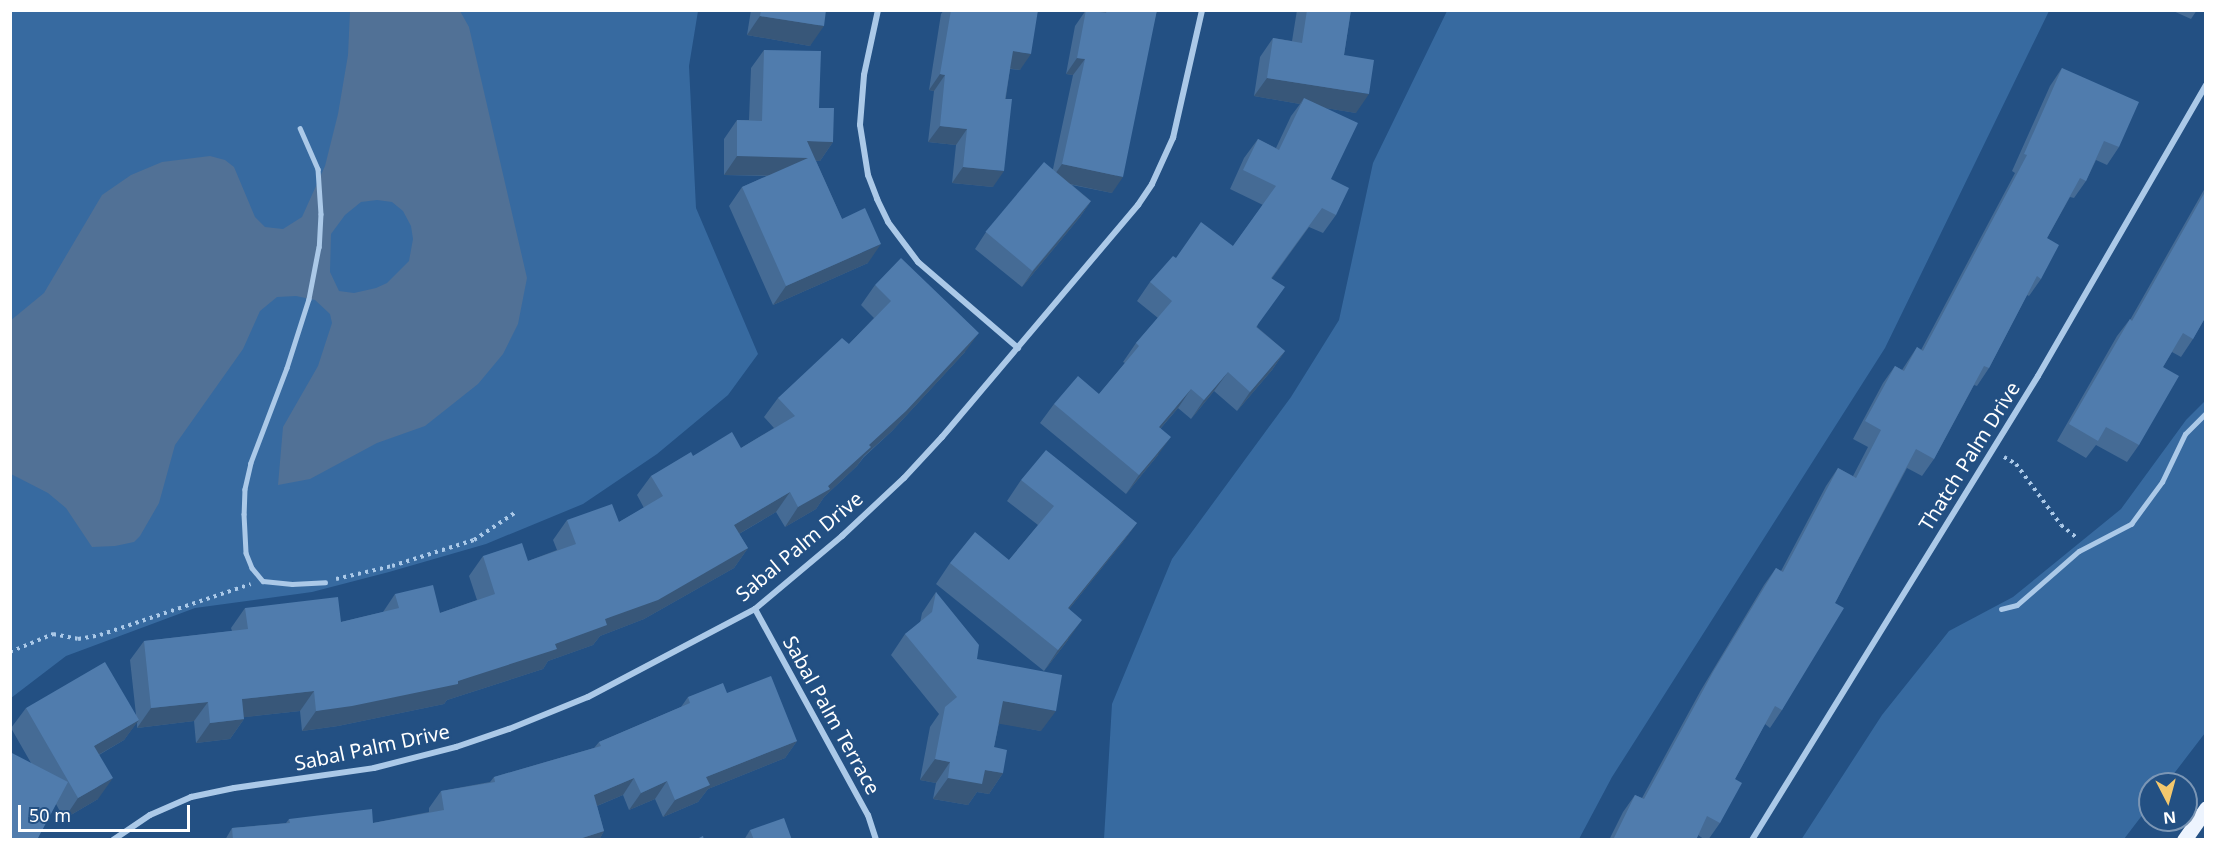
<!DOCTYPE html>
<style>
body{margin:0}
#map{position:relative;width:2216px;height:850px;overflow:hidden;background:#235083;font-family:"Noto Sans",sans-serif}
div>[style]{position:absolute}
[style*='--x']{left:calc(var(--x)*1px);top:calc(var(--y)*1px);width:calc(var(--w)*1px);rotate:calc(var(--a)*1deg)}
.green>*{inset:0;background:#376aa0}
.water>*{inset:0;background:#517196}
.path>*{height:4px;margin-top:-2px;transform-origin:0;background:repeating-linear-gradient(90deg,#abc9e8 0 3px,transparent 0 7.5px)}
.lane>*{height:4.5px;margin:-2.25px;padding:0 2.25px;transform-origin:2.25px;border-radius:2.25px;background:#abc9e8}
.street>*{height:6px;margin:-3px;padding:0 3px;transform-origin:3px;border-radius:3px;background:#abc9e8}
.primary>*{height:15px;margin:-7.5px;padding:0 7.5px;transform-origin:7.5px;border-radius:7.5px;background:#edf4fe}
.wall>*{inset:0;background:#456b95}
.shaded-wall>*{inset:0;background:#385779}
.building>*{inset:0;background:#507cad;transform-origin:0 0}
span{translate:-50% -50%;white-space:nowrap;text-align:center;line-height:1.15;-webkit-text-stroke:4.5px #235083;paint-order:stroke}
.street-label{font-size:20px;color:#fff}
.frame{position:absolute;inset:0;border:12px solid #fff;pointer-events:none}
.north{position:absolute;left:2138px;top:772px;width:60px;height:60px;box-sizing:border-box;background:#235083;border:2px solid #7b96b5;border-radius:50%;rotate:174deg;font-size:16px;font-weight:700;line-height:24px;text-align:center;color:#fff}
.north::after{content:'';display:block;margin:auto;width:21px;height:27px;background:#f4c86d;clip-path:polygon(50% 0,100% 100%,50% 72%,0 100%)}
.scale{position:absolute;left:18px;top:805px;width:172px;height:27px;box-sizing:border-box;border:3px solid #fff;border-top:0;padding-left:8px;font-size:18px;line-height:21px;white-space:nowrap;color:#fff;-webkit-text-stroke:4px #235083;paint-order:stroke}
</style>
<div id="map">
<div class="green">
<div style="clip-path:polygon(10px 11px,698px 11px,689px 66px,696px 208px,758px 354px,728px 395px,657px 454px,583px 504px,486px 544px,389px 572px,312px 592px,195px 608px,66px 656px,11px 698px)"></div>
<div style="clip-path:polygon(1447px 11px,2049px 11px,1885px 348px,1612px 777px,1579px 839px,1104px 839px,1112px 704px,1172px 559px,1291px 397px,1339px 320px,1373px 163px)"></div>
<div style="clip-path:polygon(2205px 401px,2205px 733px,2166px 784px,2150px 784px,2150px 805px,2124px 839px,1801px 840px,1882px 715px,1949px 631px,2013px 597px,2121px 509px,2186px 420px)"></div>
</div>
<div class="water">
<div style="clip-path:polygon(evenodd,350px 11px,460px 11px,469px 27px,527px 278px,518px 324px,503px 354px,478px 384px,425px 426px,377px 443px,310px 479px,278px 485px,283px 427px,318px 366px,332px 323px,330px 314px,315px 300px,296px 296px,277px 297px,260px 311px,243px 349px,175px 445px,159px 503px,140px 536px,134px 542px,115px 546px,92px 547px,66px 508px,48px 493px,11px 474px,10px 321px,44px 293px,102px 195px,131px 175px,162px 162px,210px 156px,225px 160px,234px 167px,255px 217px,265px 227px,283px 229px,302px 217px,325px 166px,338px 114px,348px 55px,350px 11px,377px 200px,392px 202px,403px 211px,411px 226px,413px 239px,409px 261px,387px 283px,376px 288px,354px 293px,339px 291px,330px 272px,331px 234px,345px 215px,361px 202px,377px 200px)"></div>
</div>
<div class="path">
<div style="--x:2004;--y:457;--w:14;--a:30"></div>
<div style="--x:2016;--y:464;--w:76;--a:53.6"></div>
<div style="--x:2061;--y:525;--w:19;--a:39"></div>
<div style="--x:336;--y:579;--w:57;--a:-13.1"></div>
<div style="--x:392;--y:566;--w:86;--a:-17.6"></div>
<div style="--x:474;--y:540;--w:50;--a:-33.7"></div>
<div style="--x:10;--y:652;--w:47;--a:-22.7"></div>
<div style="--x:53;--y:634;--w:25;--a:11"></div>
<div style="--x:78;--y:639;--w:22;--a:-10"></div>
<div style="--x:100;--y:635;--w:159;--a:-18.7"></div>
</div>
<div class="lane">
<div style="--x:300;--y:128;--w:45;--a:66.3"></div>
<div style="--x:318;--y:169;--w:45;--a:86.2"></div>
<div style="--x:321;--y:214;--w:33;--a:93"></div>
<div style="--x:319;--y:247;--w:53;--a:100.9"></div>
<div style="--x:309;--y:299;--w:72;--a:107.7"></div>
<div style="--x:287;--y:368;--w:102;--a:110.8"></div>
<div style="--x:251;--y:463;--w:27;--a:103"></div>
<div style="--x:245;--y:489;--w:25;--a:92"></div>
<div style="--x:244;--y:514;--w:39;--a:87"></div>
<div style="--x:246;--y:553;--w:16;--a:68"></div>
<div style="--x:252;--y:568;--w:17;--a:50"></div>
<div style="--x:263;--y:581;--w:29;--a:6"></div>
<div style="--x:292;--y:584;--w:33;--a:-3"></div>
<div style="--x:2001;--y:609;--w:16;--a:-14"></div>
<div style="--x:2017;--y:605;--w:82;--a:-41.1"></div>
<div style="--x:2079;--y:551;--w:59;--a:-27.4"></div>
<div style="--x:2131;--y:524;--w:52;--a:-53.6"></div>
<div style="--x:2162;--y:482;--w:53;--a:-64.4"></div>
<div style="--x:2185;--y:434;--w:30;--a:-45"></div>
</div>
<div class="street">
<div style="--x:878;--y:10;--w:66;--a:102.2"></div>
<div style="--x:864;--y:75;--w:50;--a:94.6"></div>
<div style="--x:860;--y:125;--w:51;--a:80.9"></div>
<div style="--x:868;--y:175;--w:26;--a:69"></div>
<div style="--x:877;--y:199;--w:25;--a:64"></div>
<div style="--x:888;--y:222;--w:50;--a:53.1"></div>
<div style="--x:918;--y:262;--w:132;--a:40.7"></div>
<div style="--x:755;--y:609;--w:235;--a:61.3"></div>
<div style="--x:868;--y:815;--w:26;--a:72"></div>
<div style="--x:113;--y:840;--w:45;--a:-34"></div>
<div style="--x:150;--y:815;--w:45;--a:-23.7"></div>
<div style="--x:191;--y:797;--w:44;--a:-11.8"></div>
<div style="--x:234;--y:788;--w:141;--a:-8.1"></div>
<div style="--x:374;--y:768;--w:85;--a:-14.4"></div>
<div style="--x:456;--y:747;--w:56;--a:-18.8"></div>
<div style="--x:509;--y:729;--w:85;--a:-22.1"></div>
<div style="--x:588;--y:697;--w:189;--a:-27.8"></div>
<div style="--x:755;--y:609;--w:114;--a:-40"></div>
<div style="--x:842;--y:536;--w:85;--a:-43.1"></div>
<div style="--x:904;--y:478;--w:56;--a:-47.2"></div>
<div style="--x:942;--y:437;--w:304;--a:-49.8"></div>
<div style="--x:1138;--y:205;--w:25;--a:-56"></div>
<div style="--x:1152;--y:184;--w:51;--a:-65.5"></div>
<div style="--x:1173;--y:138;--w:131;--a:-77.2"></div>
<div style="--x:1752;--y:840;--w:545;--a:-58.35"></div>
<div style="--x:2038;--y:376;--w:336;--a:-60"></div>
</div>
<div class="primary">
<div style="--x:2184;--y:840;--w:39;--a:-55"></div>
</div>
<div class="wall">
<div style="clip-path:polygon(751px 10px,826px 10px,810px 46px,747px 35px)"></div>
<div style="clip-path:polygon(944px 10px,1038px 10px,1020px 70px,1010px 69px,993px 187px,952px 183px,956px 145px,928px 142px,934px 91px,929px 90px,941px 14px)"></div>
<div style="clip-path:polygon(1086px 10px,1098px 12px,1098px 10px,1157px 10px,1112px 193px,1072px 185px,1091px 201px,1080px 217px,1022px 287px,975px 249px,986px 232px,1053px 169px,1073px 75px,1066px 74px,1075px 26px)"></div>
<div style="clip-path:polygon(1297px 10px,1351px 10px,1344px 55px,1356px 113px,1326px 108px,1331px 179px,1336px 215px,1323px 233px,1309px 227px,1272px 278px,1257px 327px,1285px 351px,1272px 370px,1237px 411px,1214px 391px,1191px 419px,1178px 408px,1161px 428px,1158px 455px,1126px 494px,1040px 423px,1054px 404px,1099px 394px,1125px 363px,1123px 362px,1136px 343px,1158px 318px,1137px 301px,1150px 282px,1176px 258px,1233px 246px,1263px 205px,1230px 189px,1244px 158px,1258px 139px,1276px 148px,1291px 116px,1300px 104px,1254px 96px,1260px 57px,1273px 38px,1292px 41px)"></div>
<div style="clip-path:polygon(2171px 10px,2197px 10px,2191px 19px)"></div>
<div style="clip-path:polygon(764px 50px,819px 108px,833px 142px,820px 161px,816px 161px,842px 219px,868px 263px,773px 305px,729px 206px,742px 187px,767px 176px,724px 175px,724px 139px,737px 120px,749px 120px,751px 68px)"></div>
<div style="clip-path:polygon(2062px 68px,2119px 147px,2107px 165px,2096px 160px,2086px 181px,2074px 198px,2070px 197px,2047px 238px,2041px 279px,2029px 296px,2027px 295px,1989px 368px,1977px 386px,1974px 385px,1934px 459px,1922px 476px,1907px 468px,1835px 603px,1782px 710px,1770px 728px,1765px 724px,1735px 779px,1720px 823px,1708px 840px,1705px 840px,1698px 835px,1696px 840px,1609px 840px,1623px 812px,1635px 795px,1642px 798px,1701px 690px,1764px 585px,1776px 568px,1781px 571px,1826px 486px,1838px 468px,1853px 476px,1868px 447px,1853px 439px,1883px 383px,1895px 366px,1902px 370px,1917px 347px,1921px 350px,2015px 173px,2012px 171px,2050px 86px)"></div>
<div style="clip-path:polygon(2205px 188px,2205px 318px,2193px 339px,2181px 357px,2172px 352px,2163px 367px,2139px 445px,2127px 462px,2096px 445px,2086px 458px,2057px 441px,2117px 336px,2130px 319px,2130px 320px)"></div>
<div style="clip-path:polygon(875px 285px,965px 352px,892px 431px,864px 457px,857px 466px,824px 497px,816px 509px,785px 527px,776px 512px,739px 534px,748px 548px,734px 568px,644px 619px,600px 636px,593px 645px,548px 661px,543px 669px,447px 700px,444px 704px,338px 726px,302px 731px,300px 711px,244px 717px,244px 719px,230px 739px,196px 743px,194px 721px,137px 728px,137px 722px,124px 740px,99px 755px,98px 799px,64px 819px,56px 804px,10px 840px,31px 763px,11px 728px,26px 708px,136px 715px,130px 660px,144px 641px,232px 631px,231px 628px,245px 608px,341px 622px,383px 612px,395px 594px,440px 613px,477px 600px,469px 576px,483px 556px,528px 561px,557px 550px,553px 540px,567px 520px,619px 522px,644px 508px,637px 495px,651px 476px,693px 456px,741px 448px,774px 428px,764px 417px,778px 398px,849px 344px,874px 318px,861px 305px)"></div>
<div style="clip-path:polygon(1021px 480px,1137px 523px,1122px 543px,1069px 609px,1068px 640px,1044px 671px,936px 584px,950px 563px,1009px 560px,1038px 525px,1007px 501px)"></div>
<div style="clip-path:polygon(936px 592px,977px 659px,1041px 731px,999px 723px,994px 747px,1003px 773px,989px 794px,977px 792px,968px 805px,933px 799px,936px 783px,920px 780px,930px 727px,939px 714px,891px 655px,905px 634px,920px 623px,922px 613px)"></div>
<div style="clip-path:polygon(727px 693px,797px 741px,785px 758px,708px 789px,698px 802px,663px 817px,655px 799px,629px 810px,623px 795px,597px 806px,604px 831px,599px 840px,225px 840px,232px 828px,286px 823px,289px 819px,373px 823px,429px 812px,429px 808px,441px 791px,490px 782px,494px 777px,594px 748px,599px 742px,681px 707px,688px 697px)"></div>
<div style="clip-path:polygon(750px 830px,792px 840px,744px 840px)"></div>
</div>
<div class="shaded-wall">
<div style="clip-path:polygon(760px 16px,824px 26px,810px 46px,747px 35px)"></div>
<div style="clip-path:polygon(1013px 51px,1031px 54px,1020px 70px,1001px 67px)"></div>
<div style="clip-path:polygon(1077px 58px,1085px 59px,1073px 75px,1066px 74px)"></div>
<div style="clip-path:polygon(940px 74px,945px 75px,934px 91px,929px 90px)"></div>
<div style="clip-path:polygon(1267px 78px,1369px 94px,1356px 113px,1301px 104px,1304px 98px,1300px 104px,1254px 96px)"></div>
<div style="clip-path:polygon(940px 126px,967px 129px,956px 145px,928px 142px)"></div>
<div style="clip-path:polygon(807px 141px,833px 142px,820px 161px,806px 160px,795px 176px,724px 175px,737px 156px)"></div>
<div style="clip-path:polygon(1062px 164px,1123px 177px,1112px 193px,1051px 180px)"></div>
<div style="clip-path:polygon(963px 167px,1004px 171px,993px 187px,952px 183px)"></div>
<div style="clip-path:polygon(1091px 201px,1080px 217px,1022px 287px,1033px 271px)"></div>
<div style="clip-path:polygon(881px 244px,868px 263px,773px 305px,786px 286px)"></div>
<div style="clip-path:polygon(979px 333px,965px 352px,892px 431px,864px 456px,857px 466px,824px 497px,816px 509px,785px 527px,798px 507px,828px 486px)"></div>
<div style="clip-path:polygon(1285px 351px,1272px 370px,1237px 411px,1250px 392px)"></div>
<div style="clip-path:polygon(1228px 372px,1214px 391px,1191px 419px,1204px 400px)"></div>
<div style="clip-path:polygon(1191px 389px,1178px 408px,1146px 445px,1159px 427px)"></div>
<div style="clip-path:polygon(1171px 437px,1158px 455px,1126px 494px,1139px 475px)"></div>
<div style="clip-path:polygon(790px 492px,776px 512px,720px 545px,734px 525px)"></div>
<div style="clip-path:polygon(1137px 523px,1122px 543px,1053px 629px,1068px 608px)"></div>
<div style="clip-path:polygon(748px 548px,734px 568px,644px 619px,600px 636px,593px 645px,548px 661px,543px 669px,447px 700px,444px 704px,338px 726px,302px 731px,316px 711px,458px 681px,555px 644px)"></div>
<div style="clip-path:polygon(1082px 620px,1068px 640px,1044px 671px,1058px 650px)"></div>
<div style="clip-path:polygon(314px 691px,300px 711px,228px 719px,242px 699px)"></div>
<div style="clip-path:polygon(1003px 701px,1056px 711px,1041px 731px,989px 722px)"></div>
<div style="clip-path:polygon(208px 702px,194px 721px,137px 728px,151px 708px)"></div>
<div style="clip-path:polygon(244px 719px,230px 739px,196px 743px,210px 723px)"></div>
<div style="clip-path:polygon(139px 720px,124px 740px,79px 766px,94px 746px)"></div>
<div style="clip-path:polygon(797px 741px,785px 758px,708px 789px,698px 802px,663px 817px,675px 800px,706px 777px)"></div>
<div style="clip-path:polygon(935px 759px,950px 762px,936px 783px,920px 780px)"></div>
<div style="clip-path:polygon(985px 770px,1003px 773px,989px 794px,977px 792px,968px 805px,933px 799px,948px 778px)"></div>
<div style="clip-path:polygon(113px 778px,98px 799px,64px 819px,78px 798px)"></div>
<div style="clip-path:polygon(634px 778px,623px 795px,582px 812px,594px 795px)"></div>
<div style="clip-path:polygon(667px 781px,655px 799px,629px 810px,641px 793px)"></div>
<div style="clip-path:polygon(604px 831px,599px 840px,576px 840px)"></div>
</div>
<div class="building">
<div style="clip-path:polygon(761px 10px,826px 10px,824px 26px,760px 16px)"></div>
<div style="clip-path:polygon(951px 10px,1038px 10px,1031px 54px,1013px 51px,1005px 99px,1012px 99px,1004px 171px,963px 167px,967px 129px,940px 126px,945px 75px,940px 74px)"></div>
<div style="clip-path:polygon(1086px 10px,1106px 13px,1107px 10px,1157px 10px,1123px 177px,1062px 164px,1085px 59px,1077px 58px)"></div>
<div style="clip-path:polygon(1307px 10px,1351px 10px,1344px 55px,1374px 60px,1369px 94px,1267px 78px,1273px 38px,1302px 43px)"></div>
<div style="clip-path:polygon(764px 50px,821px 51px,819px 108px,834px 108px,833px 142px,807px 141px,842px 219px,865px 208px,881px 244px,786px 286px,742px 187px,808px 158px,737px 156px,737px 120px,762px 121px)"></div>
<div style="clip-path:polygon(2062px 68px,2139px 102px,2119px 147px,2104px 141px,2086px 181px,2080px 178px,2047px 238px,2059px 245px,2041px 279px,2037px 276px,1989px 368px,1984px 366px,1934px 459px,1916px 449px,1835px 603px,1844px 608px,1782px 710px,1775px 706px,1735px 779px,1742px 783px,1720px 823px,1707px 816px,1696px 840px,1613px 840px,1635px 795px,1644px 799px,1713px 672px,1776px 568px,1783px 572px,1838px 468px,1856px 478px,1881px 430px,1865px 421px,1895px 366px,1904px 371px,1917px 347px,1923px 351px,2027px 155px,2024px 154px)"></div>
<div style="clip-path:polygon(1304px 98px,1358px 123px,1331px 179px,1349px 188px,1336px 215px,1322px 208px,1271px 278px,1285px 287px,1256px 327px,1285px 351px,1250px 392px,1228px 372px,1204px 400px,1191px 389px,1159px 427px,1171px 437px,1139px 475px,1054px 404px,1078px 376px,1099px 394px,1139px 346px,1136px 343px,1172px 301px,1150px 282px,1173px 256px,1176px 258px,1201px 222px,1233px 246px,1276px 186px,1243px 170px,1258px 139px,1279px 150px)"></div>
<div style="left:1044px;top:162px;width:61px;height:91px;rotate:40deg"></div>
<div style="clip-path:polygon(2205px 192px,2205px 318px,2193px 339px,2183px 333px,2163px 367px,2179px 376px,2139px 445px,2106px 427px,2098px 441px,2069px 424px,2130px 319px,2132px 321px)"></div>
<div style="clip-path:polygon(901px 258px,979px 333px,906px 411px,869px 445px,871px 447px,828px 486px,830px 489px,798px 507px,790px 492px,734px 525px,748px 548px,658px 600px,605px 619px,607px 625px,555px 644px,557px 649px,458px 681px,458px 684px,352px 706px,316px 711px,314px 691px,242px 699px,244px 719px,210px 723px,208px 702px,151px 708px,144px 641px,248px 629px,245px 608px,338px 597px,341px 622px,399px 608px,395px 594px,433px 585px,440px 613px,495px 594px,483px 556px,522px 543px,528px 561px,576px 544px,567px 520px,612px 504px,619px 522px,663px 496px,651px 476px,691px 452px,693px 456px,732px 432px,741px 448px,795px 416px,778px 398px,842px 338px,849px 344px,891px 301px,875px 285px)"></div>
<div style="clip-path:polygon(1046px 450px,1137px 523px,1068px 608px,1082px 620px,1058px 650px,950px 563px,975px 532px,1009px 560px,1054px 506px,1021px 480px)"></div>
<div style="clip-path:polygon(936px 592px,979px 645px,977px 659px,1062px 675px,1056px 711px,1003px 701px,994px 747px,1007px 750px,1003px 773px,985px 770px,982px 784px,948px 778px,950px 762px,935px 759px,945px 707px,957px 697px,905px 634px,932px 612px)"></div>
<div style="clip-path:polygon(105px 662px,139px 720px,94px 746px,113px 778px,78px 798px,26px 708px)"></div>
<div style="clip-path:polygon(771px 676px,797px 741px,706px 777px,710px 785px,675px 800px,667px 781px,641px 793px,634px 778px,594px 795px,604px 831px,576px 840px,233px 840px,232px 828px,290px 823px,289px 819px,372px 809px,373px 823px,444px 810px,441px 791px,495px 782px,494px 777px,601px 746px,599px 742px,690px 703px,688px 697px,723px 683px,727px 693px)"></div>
<div style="clip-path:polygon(10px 752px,68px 782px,38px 838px,42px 840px,10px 840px)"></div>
<div style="clip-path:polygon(784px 818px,792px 840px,754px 840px,750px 830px)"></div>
<div style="clip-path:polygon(703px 836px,704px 840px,695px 840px)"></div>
</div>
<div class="street-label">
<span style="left:1969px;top:456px;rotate:-58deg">Thatch Palm Drive</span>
<span style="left:799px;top:546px;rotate:-40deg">Sabal Palm Drive</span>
<span style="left:832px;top:715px;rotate:61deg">Sabal Palm Terrace</span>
<span style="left:372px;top:747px;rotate:-12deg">Sabal Palm Drive</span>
</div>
<div class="frame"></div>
<div class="north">N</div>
<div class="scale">50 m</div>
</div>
